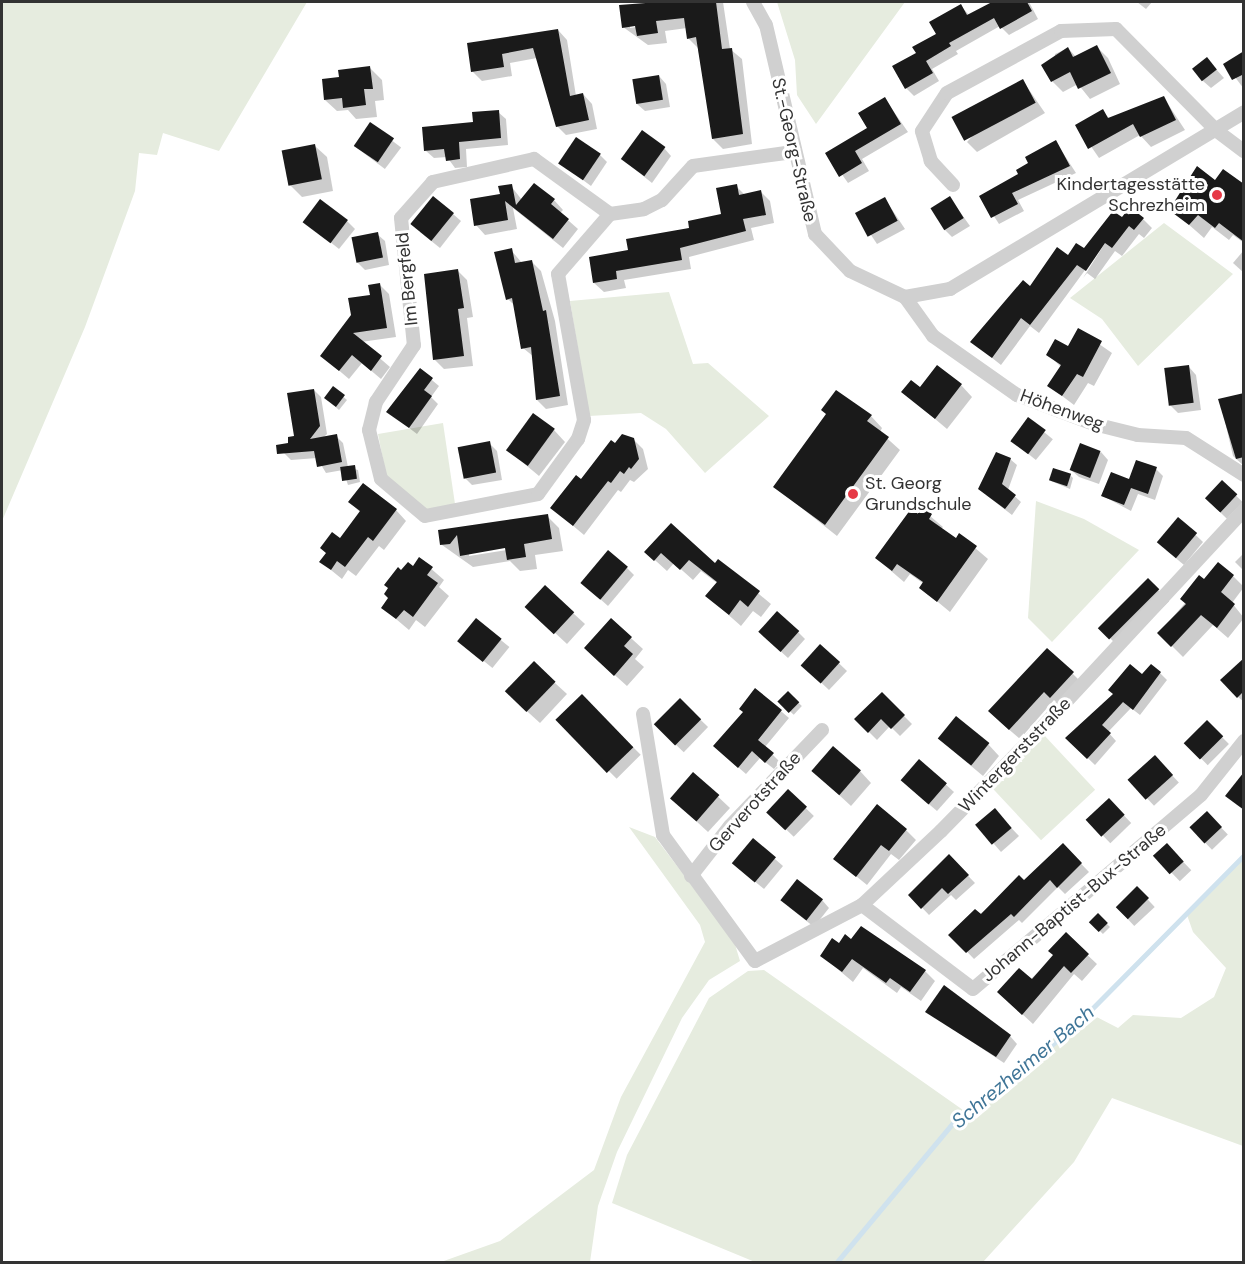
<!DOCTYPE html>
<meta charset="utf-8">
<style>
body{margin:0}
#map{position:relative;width:1245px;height:1264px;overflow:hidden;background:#fff;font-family:"DM Sans",sans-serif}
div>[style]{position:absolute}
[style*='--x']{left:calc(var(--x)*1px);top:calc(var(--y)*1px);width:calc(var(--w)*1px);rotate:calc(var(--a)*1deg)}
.green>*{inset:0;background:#e6ecdf;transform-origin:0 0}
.shadow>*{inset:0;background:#0003;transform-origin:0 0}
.stream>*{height:4.5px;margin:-2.25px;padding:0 2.25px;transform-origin:2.25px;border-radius:2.25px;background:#cfe2ee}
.building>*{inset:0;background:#1a1a1a;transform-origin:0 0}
.street>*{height:14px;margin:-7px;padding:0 7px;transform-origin:7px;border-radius:7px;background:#d0d0d0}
.dots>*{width:16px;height:16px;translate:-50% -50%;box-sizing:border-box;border:3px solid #fff;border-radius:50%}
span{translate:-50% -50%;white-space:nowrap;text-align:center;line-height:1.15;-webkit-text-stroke:6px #fff;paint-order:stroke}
.street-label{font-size:18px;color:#333}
.poi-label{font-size:18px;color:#333}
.right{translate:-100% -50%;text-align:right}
.left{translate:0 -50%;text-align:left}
.water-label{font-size:20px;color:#3f7597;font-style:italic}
.frame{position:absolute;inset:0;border:3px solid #333;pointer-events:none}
</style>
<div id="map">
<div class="green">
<div style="clip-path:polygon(2px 2px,307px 2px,219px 151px,163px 133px,157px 155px,139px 153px,135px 191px,85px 327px,2px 521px)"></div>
<div style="clip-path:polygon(777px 2px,905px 2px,816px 124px,797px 95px,795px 60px)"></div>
<div style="clip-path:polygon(1164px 223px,1233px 274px,1138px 366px,1102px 319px,1070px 298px)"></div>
<div style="clip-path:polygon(669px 292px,693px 364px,708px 363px,769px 416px,705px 473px,666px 429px,641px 413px,589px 416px,570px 301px)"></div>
<div style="clip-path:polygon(443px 423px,455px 504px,427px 510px,386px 475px,378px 434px)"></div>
<div style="clip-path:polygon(1036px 501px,1084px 519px,1139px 550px,1052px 642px,1028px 618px)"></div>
<div style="left:1044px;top:735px;width:75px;height:74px;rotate:47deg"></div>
<div style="clip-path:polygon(629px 827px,655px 837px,734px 941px,740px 961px,709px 980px,682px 1018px,617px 1152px,598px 1206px,590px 1262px,441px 1262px,500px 1241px,594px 1170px,621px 1097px,705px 942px,700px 925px)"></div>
<div style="clip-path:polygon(1243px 855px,1243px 1146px,1112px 1098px,1074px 1162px,983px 1262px,755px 1262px,612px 1203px,627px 1155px,709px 998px,748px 971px,764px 970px,963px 1110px,1087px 1012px,1118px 1028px,1133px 1015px,1181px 1018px,1214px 997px,1226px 968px,1193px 932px,1187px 915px)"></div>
</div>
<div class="shadow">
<div style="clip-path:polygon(evenodd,669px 2px,723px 2px,730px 49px,742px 59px,752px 144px,723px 149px,713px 139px,698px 48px,688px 38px,687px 28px,665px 31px,667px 43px,648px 45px,623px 27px,621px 7px,669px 2px,630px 25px,643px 26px,630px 28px,630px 25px)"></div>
<div style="clip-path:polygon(995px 2px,1029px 2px,1038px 19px,1009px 35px,1000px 26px,956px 51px,958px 54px,932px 69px,939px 81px,914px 96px,906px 88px,918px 54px,961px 6px,969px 15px)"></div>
<div style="clip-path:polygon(1137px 2px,1152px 2px,1146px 9px)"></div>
<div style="clip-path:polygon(558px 30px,567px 40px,576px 96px,583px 94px,592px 104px,597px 129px,566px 135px,557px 126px,537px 58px,510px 63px,512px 76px,482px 81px,472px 71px,469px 44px)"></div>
<div style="clip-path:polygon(1097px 47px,1108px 58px,1120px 84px,1090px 99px,1078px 84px,1063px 92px,1052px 81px,1055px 54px,1068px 48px,1076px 57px)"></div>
<div style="clip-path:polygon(1244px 53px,1244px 89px,1225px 64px)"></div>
<div style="clip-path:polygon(1207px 59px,1224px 78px,1211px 88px,1203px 81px)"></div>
<div style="clip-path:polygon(370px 68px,382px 80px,384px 100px,375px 101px,377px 117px,356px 119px,348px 110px,337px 111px,325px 100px,340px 79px)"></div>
<div style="clip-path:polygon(659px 76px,666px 84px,670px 107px,645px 111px,637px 104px)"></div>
<div style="clip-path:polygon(1023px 81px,1045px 113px,977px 152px,967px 142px)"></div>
<div style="clip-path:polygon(1164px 98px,1185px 130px,1151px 147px,1140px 135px,1099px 158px,1077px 126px,1102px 111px,1110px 119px)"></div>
<div style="clip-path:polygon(885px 99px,908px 132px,862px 159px,869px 171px,848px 183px,827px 153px,869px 129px)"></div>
<div style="clip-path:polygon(498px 112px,506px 119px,508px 145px,466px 149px,467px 167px,455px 168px,447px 157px,434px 158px,426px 151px)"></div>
<div style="left:370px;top:124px;width:39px;height:27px;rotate:37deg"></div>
<div style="clip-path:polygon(1056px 142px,1076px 173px,1018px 200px,1024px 211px,999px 224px,981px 196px,1020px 174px)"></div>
<div style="clip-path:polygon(315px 146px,327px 157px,333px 191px,302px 197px,290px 185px)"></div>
<div style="clip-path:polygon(664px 148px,671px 156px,652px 183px,622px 159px)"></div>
<div style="clip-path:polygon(600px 155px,607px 162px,591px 186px,560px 163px)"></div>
<div style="clip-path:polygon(1215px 182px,1244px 186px,1244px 243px,1233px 235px,1229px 240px,1212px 227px,1204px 238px,1171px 209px)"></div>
<div style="clip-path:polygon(511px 186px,522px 200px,554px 200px,563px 210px,560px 213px,578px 229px,563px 248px,513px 208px,517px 229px,485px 235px,476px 225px)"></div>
<div style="clip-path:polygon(736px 186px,745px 195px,761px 192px,770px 201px,774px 223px,751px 228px,754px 240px,689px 257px,691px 269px,624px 280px,626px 288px,604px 292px,594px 283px,629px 251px,723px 215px)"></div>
<div style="clip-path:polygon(950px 198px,970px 226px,952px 237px,945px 230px)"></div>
<div style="clip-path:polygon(885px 199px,905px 229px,877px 244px,857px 214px)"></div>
<div style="clip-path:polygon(453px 214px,461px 221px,440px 248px,420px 232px)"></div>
<div style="clip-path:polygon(1122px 219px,1143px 219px,1152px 228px,1144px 238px,1139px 234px,1122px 256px,1115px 251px,1095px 279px,1087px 273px,1083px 278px,1107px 240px,1039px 333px,1030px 326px,1001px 365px,972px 342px,1068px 257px,1084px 250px)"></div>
<div style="clip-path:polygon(347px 221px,355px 229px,339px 249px,305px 222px)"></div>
<div style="clip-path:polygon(377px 234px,385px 241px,389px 265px,365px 270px,357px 262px)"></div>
<div style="clip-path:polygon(511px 250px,522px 263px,531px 261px,541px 271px,555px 321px,568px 405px,546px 409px,537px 400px,534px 357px,523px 348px,515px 306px,508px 299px)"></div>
<div style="clip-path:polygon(1244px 250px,1244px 273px,1233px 263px)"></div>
<div style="clip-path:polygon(457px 270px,467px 280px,473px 317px,467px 318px,473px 366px,444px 369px,434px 359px)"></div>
<div style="clip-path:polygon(380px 285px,389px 294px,396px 337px,361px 342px,390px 367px,381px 379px,362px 363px,349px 379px,322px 356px)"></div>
<div style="clip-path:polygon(1079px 330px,1112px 353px,1094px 386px,1088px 383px,1074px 405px,1049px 386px,1061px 367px,1048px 354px,1069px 348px)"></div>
<div style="clip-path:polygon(1189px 367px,1196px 375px,1201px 410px,1178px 413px,1170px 405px)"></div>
<div style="clip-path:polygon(420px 370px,439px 386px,431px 397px,438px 404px,417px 434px,388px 412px)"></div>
<div style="clip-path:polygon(961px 385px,972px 397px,947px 429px,903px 392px)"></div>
<div style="clip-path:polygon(333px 388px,347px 400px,339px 410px,329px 401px)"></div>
<div style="clip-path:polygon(314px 390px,321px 397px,327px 434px,323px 438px,336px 436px,343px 443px,348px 467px,358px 470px,360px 482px,348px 485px,343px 470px,326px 473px,317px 458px,291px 460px,284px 453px,296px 438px)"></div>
<div style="clip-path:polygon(1244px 394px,1244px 466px,1233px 456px,1220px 400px)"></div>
<div style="clip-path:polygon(871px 416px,882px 428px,880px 432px,900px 450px,837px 536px,775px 487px)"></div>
<div style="left:1028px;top:419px;width:32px;height:27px;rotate:39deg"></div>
<div style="clip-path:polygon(554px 430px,565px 442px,539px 476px,508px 450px)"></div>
<div style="clip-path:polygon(633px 439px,643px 449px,648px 469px,634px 482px,630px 480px,621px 492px,618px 490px,584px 535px,552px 508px,615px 445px)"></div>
<div style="clip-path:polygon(489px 443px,497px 451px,502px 480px,472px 485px,465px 478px)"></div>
<div style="clip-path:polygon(1101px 452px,1108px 460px,1099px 484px,1079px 477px,1071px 470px)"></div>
<div style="clip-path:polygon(1010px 459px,1017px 465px,1008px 490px,1021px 502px,1012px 515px,986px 495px)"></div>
<div style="clip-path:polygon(1156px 469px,1163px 476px,1155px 500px,1138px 494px,1131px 511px,1103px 496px)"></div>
<div style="clip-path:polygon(1070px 475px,1073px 478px,1070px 489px,1051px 481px)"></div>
<div style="left:1222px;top:482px;width:29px;height:23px;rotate:44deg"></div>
<div style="clip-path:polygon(350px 502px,396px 510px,406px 521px,384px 550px,379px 546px,356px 576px,348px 570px,342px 579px,321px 562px,361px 513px)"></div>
<div style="clip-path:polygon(916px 504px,943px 527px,941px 529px,956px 540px,960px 535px,988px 559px,950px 612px,921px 588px,924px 584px,910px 574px,904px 582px,876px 558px)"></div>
<div style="clip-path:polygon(evenodd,547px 516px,559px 528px,563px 551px,535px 555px,537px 569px,520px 571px,510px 561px,473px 567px,442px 545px,439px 531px,547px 516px,513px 546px,513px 549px,469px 556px,469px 553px,513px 546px)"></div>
<div style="clip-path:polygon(1179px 519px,1203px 542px,1184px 565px,1166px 550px)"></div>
<div style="clip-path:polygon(671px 525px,716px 565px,719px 561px,771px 604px,761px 617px,753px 611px,741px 626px,707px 596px,717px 583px,701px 571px,693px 580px,674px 563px,667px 571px,646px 552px)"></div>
<div style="clip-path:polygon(1244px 553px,1244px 571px,1235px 562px)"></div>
<div style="clip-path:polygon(420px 559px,444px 580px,439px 587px,449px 596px,425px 627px,416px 620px,409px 630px,383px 608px)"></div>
<div style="clip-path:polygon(627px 568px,634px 575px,608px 606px,590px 590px)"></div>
<div style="clip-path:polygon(1233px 576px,1244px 587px,1232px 603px,1244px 618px,1228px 638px,1213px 625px,1183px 657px,1159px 633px,1204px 581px)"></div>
<div style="left:1148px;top:580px;width:30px;height:68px;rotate:45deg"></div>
<div style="clip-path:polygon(573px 613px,585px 624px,567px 644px,539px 618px)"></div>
<div style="left:476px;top:620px;width:43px;height:27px;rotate:39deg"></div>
<div style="clip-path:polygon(611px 620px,643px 649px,635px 659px,644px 667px,627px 686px,598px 660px)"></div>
<div style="clip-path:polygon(798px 632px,805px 639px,788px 658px,767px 639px)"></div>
<div style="clip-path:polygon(821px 646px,847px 671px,829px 690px,811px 673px)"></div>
<div style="clip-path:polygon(1244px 660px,1244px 702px,1238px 697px)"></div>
<div style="clip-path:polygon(1072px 673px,1082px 683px,1061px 707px,1054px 700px,1020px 739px,999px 721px)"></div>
<div style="clip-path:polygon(1160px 673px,1167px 680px,1140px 715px,1131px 708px,1108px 732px,1116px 741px,1095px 765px,1074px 745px,1142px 676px)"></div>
<div style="clip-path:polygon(555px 683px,567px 694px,540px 723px,519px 704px)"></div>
<div style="clip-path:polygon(756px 690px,789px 718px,765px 747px,780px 762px,774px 769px,760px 758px,746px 774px,722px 753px)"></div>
<div style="left:788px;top:693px;width:19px;height:12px;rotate:43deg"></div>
<div style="clip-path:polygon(882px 694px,912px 724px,900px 736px,890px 726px,877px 740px,856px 719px)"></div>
<div style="left:582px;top:696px;width:83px;height:34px;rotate:45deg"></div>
<div style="left:680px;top:700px;width:39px;height:35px;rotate:44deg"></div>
<div style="left:1207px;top:722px;width:31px;height:30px;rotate:45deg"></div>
<div style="clip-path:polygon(988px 744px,999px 756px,983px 776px,951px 749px)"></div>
<div style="left:1155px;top:757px;width:35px;height:34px;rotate:47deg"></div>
<div style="clip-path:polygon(920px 761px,954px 792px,937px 811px,910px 788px)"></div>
<div style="clip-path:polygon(860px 771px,871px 783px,851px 806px,825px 782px)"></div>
<div style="clip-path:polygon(694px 774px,730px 808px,708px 832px,683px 809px)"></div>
<div style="left:788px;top:791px;width:36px;height:29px;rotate:44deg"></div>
<div style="left:1109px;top:800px;width:32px;height:29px;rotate:46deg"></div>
<div style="left:1207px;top:813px;width:30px;height:22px;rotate:46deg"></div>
<div style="clip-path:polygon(1002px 818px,1019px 836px,1001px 852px,994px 844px)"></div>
<div style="clip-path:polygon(906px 830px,916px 840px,899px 860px,891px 854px,867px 885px,835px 859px)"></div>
<div style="clip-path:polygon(753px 840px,783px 866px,764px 889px,742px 871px)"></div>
<div style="clip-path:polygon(1063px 845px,1089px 872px,1065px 894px,1058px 887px,1022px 923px,1019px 920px,974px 959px,951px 935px,1024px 882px)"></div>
<div style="left:1167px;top:845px;width:35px;height:16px;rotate:46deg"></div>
<div style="clip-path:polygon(949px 856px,975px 883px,956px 900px,951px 895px,929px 915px,910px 895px)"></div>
<div style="left:1137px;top:888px;width:26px;height:28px;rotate:47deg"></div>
<div style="clip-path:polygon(822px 900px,829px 908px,814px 927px,789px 907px)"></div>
<div style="left:1098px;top:915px;width:17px;height:10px;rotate:45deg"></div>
<div style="clip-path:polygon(1066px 935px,1097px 964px,1082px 981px,1074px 974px,1033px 1024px,1008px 1001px,1055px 956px)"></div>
<div style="clip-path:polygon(852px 941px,925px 971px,935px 981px,921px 1001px,901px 987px,897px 993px,863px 968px,853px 982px,822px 956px)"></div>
<div style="clip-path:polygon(927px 1012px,1010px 1036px,1017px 1044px,1004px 1063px)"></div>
</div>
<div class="stream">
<div style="--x:837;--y:1262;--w:189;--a:-50.2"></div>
<div style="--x:958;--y:1117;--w:143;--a:-37.6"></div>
<div style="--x:1071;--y:1030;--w:246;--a:-45.3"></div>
</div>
<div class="building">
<div style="clip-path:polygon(659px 2px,716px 2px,722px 49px,732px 48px,743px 134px,712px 139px,696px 37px,687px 39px,684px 18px,656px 21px,658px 33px,637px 36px,635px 26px,622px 28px,619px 5px)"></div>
<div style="clip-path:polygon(992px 2px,1027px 2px,1032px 11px,1000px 29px,994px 18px,949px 43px,951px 46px,926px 61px,933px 73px,905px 89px,892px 66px,916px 53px,912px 47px,936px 34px,929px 22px,961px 4px,967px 15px)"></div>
<div style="clip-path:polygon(558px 29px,570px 96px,583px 93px,589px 120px,556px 127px,533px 48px,502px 54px,504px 67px,471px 72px,467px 43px)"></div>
<div style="clip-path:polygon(1097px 45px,1111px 73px,1078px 89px,1070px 72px,1051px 82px,1041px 65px,1068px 47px,1073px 57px)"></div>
<div style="clip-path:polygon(1244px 51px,1244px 74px,1232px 80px,1223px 64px)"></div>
<div style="left:1207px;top:57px;width:16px;height:19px;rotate:52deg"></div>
<div style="clip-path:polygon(370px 66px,373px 89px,364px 89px,366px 105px,343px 108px,342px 98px,324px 100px,322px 79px,339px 77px,338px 70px)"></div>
<div style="left:659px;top:75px;width:25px;height:27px;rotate:81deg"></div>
<div style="left:1023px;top:79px;width:27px;height:81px;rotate:62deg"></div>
<div style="clip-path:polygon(1164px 96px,1176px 120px,1140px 137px,1133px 124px,1088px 149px,1075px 125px,1103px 109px,1108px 118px)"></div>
<div style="clip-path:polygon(885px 97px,901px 124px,855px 151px,862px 163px,839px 177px,825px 153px,867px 128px,858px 113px)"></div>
<div style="clip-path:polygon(499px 110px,501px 138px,459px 142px,460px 159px,446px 161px,444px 149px,424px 151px,422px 127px,473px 122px,472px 112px)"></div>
<div style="left:370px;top:122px;width:29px;height:29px;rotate:34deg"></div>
<div style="left:642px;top:130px;width:29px;height:36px;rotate:36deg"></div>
<div style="left:576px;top:137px;width:30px;height:32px;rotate:34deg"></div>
<div style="clip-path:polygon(1056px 140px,1070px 166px,1012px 193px,1018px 204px,991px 218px,979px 196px,1018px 174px,1016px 170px,1028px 163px,1025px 157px)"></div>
<div style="left:315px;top:144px;width:36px;height:34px;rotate:79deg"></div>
<div style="clip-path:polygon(1197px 166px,1215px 180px,1223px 169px,1244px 184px,1244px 242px,1219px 223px,1215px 228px,1198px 215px,1189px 225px,1169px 210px)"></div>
<div style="clip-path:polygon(534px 183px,555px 199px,551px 204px,569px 219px,553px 239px,505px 201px,508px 220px,474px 226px,470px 199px,500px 194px,498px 186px,512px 184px,516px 205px)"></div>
<div style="clip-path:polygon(737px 184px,739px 195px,761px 190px,766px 215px,743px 219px,746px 231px,680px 248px,682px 260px,616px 271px,617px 279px,593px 283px,589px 257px,628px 250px,626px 239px,689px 228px,688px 221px,721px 214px,716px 188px)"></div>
<div style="left:433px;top:196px;width:27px;height:36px;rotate:39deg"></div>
<div style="left:950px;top:196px;width:26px;height:23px;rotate:58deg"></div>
<div style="left:885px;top:197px;width:27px;height:34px;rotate:62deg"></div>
<div style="left:320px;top:199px;width:35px;height:29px;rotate:37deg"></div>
<div style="clip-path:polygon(1130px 207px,1144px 218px,1134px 230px,1129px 226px,1112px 248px,1105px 243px,1086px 271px,1077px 265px,1030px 325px,1021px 318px,992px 358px,970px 342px,1023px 280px,1030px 286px,1057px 247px,1068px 255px,1076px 243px,1084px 248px,1113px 211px,1122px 217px)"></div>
<div style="left:378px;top:232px;width:26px;height:27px;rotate:79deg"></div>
<div style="clip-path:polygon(512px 248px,515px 263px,532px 260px,543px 311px,546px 310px,560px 396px,536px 400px,531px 347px,521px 349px,512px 298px,506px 300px,494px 252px)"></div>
<div style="clip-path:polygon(458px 269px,464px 308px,458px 309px,464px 356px,433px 360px,424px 274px)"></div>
<div style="clip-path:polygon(380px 283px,387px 328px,353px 333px,382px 356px,371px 371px,352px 355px,339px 371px,320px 356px,351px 315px,348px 298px,370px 295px,368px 285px)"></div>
<div style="clip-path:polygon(1078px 328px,1102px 341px,1083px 377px,1077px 374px,1062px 396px,1047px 386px,1061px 365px,1046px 355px,1055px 339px,1068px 346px)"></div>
<div style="clip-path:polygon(937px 365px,962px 384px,935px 419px,901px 392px,911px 380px,920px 387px)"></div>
<div style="left:1189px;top:365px;width:38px;height:25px;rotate:83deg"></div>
<div style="clip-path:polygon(420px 368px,433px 378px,424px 390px,432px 396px,409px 428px,386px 412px)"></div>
<div style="left:333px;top:386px;width:15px;height:15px;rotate:37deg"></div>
<div style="clip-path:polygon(314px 389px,320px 426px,310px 439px,337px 434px,342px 462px,317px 467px,314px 451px,277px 454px,276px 445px,288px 443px,288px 437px,294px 436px,287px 393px)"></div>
<div style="clip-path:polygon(836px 390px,872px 415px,867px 421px,889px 437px,825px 525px,773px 487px,826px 414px,821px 410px)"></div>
<div style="clip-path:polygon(1244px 393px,1244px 457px,1236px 459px,1218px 399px)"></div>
<div style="left:533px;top:413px;width:27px;height:46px;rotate:36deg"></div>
<div style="left:1028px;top:417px;width:22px;height:30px;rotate:36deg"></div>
<div style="clip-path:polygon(622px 434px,634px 438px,639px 459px,631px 469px,629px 467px,624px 474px,620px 471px,611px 483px,608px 481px,573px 526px,550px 508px,576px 475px,581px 479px,611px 440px,615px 443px)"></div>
<div style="left:490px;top:441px;width:32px;height:33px;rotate:79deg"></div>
<div style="left:1080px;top:443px;width:22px;height:29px;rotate:21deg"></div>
<div style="clip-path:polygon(996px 452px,1011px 458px,1002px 484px,1016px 495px,1005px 509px,978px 489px)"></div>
<div style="clip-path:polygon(1136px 460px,1157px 467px,1148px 494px,1131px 488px,1124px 505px,1101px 496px,1111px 472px,1129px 479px)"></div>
<div style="left:355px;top:465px;width:14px;height:15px;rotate:82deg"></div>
<div style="left:1053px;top:468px;width:19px;height:13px;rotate:18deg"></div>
<div style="left:1222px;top:480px;width:21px;height:25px;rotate:43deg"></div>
<div style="clip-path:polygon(363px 483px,397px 509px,373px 541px,368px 537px,345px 567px,337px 561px,331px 570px,319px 562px,326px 553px,320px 548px,332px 532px,340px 538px,360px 511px,348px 502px)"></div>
<div style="clip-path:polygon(916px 502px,932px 514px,929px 519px,956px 538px,959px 533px,977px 546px,937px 602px,919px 588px,923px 582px,897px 564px,892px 571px,875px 558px)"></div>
<div style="clip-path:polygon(548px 514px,552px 539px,524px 544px,526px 557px,507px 560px,505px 548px,460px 556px,457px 535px,450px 544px,440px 545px,438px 530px)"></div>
<div style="left:1178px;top:517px;width:25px;height:33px;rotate:40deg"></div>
<div style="clip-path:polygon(671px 523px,715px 563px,718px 559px,760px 591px,748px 607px,740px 600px,729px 615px,705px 596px,717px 582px,689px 560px,680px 570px,661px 553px,654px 561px,644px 552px)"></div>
<div style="left:608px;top:550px;width:26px;height:43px;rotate:40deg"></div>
<div style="clip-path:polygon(419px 557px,433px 567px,427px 575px,438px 583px,413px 617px,404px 610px,396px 619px,381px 608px,388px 598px,384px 594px,388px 588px,384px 585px,398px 567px,401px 570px,408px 562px,413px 566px)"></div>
<div style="clip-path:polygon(1218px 562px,1234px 575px,1221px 592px,1235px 604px,1217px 628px,1201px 615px,1171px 647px,1157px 633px,1186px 604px,1180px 599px,1199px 575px,1204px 579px)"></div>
<div style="left:1148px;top:578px;width:16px;height:71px;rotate:45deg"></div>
<div style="left:545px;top:585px;width:40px;height:30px;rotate:43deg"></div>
<div style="left:777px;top:611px;width:30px;height:28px;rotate:42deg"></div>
<div style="left:476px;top:618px;width:33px;height:30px;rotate:39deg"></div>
<div style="clip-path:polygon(611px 618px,632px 637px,624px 646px,633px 654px,614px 676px,584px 648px)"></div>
<div style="left:820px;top:644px;width:27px;height:29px;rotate:42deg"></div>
<div style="clip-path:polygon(1047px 648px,1074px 672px,1050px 698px,1044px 692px,1009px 730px,988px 711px)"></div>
<div style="clip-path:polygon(1244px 658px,1244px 691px,1237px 698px,1220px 680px)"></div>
<div style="left:534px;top:661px;width:30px;height:42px;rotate:44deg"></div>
<div style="clip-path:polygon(1130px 664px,1142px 674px,1151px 664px,1161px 672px,1133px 710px,1123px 702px,1102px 725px,1111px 733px,1087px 759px,1065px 738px,1113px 694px,1108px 690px)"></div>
<div style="clip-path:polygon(755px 688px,782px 710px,758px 740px,774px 753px,765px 763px,752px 751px,738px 768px,713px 746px,743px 712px,739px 709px)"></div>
<div style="left:788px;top:691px;width:16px;height:15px;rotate:45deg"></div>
<div style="clip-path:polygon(882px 692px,905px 715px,891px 729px,881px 719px,868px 733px,854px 719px)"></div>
<div style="left:582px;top:694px;width:74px;height:37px;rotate:46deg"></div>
<div style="left:680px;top:698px;width:30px;height:37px;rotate:45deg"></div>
<div style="left:956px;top:716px;width:43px;height:29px;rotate:39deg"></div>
<div style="left:1207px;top:720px;width:23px;height:33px;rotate:45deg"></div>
<div style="left:833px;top:746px;width:37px;height:33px;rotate:41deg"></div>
<div style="left:1155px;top:755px;width:27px;height:37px;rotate:48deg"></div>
<div style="left:919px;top:759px;width:37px;height:28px;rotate:41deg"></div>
<div style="left:693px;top:772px;width:35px;height:35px;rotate:41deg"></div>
<div style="clip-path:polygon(1244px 772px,1244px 810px,1225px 796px)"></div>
<div style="left:788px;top:789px;width:26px;height:32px;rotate:43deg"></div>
<div style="left:1109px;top:798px;width:23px;height:32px;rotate:47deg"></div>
<div style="clip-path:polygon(877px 804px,907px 829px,889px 851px,881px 845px,856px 877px,833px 859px)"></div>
<div style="left:995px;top:808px;width:26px;height:26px;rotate:50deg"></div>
<div style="left:1207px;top:811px;width:22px;height:24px;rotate:47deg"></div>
<div style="left:753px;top:838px;width:30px;height:33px;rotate:40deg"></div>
<div style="clip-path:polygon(1063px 843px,1082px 863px,1057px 888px,1050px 880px,1014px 917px,1011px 914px,966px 953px,948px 935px,975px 909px,981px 914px,1019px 875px,1024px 880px)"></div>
<div style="left:1167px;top:843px;width:25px;height:19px;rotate:48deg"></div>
<div style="clip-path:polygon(949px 854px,969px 875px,948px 894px,942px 888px,921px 909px,908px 895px)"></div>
<div style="left:797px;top:879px;width:33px;height:27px;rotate:38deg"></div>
<div style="left:1137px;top:886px;width:17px;height:30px;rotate:45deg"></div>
<div style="left:1098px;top:913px;width:14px;height:13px;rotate:45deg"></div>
<div style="clip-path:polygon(861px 926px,926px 970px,910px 992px,890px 978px,886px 983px,852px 959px,842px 972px,820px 956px,832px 938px,839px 943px,845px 934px,851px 939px)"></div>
<div style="clip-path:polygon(1066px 932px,1089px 954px,1071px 973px,1064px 966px,1022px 1015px,997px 992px,1019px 968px,1032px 979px,1053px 955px,1048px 951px)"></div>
<div style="clip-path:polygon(944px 985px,1011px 1035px,996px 1057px,925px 1012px)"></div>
</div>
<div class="street">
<div style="--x:753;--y:2;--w:26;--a:61"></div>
<div style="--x:766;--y:25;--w:215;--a:76.8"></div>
<div style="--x:815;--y:234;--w:51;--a:46.6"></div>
<div style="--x:850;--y:271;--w:61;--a:25.3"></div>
<div style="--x:905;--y:297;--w:46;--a:-10.1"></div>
<div style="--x:950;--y:289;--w:343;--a:-31"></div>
<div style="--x:953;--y:185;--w:33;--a:-133"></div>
<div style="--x:931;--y:161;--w:31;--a:-107"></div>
<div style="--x:922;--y:131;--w:45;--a:-56.7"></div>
<div style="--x:947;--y:93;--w:130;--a:-28.5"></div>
<div style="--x:1061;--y:31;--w:55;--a:-2.1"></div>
<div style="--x:1116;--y:29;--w:144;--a:45.3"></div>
<div style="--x:1217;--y:131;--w:34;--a:37"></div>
<div style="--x:610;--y:214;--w:94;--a:-144.1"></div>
<div style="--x:534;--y:159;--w:104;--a:167.2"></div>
<div style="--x:433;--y:182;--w:48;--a:131.6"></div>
<div style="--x:401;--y:218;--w:128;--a:84.2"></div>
<div style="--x:414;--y:345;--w:69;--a:123.7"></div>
<div style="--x:376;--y:402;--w:29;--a:104"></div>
<div style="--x:369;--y:430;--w:50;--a:76.2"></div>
<div style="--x:381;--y:479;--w:57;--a:40.1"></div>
<div style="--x:425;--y:516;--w:115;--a:-11"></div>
<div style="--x:538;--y:494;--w:68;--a:-54"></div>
<div style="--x:578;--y:439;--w:20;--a:-72"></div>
<div style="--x:584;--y:420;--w:148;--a:-100.1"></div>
<div style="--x:558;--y:274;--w:79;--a:-49.1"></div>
<div style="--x:610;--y:214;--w:34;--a:-8"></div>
<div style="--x:644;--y:209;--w:20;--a:-27"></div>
<div style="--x:662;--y:200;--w:46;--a:-47.6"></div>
<div style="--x:693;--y:166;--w:101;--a:-8"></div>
<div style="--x:905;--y:297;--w:48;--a:54.3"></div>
<div style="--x:933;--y:336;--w:103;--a:35.1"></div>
<div style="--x:1017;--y:395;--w:82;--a:20.6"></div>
<div style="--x:1094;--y:424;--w:45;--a:14"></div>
<div style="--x:1138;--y:435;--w:48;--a:3.6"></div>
<div style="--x:1186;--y:438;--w:69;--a:32.5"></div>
<div style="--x:643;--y:714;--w:123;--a:80.6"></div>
<div style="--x:663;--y:835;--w:156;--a:53.9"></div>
<div style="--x:755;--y:961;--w:121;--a:-27.6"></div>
<div style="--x:862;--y:905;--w:108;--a:-43.1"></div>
<div style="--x:941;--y:831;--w:136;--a:-45.6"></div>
<div style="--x:1036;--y:734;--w:306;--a:-47.1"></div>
<div style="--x:691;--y:876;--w:63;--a:-52"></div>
<div style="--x:730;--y:826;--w:133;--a:-46.2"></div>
<div style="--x:862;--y:905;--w:139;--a:37.1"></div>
<div style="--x:973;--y:989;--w:299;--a:-40.4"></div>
<div style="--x:1201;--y:795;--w:69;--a:-51.5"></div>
</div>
<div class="dots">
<div style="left:1217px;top:195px;background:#e63946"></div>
<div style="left:853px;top:494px;background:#e63946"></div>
</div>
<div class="street-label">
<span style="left:794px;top:150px;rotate:77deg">St.-Georg-Straße</span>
<span style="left:407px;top:279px;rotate:-96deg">Im Bergfeld</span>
<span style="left:1062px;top:410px;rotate:20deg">Höhenweg</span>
<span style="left:1015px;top:755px;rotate:-46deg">Wintergerststraße</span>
<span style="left:755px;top:802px;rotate:-48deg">Gerverotstraße</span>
<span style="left:1074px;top:903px;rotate:-40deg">Johann-Baptist-Bux-Straße</span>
</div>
<div class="poi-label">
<span class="right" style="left:1205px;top:195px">Kindertagesstätte<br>Schrezheim</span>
<span class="left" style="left:865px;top:494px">St. Georg<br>Grundschule</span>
</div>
<div class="water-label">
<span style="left:1023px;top:1067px;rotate:-40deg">Schrezheimer Bach</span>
</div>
<div class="frame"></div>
</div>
